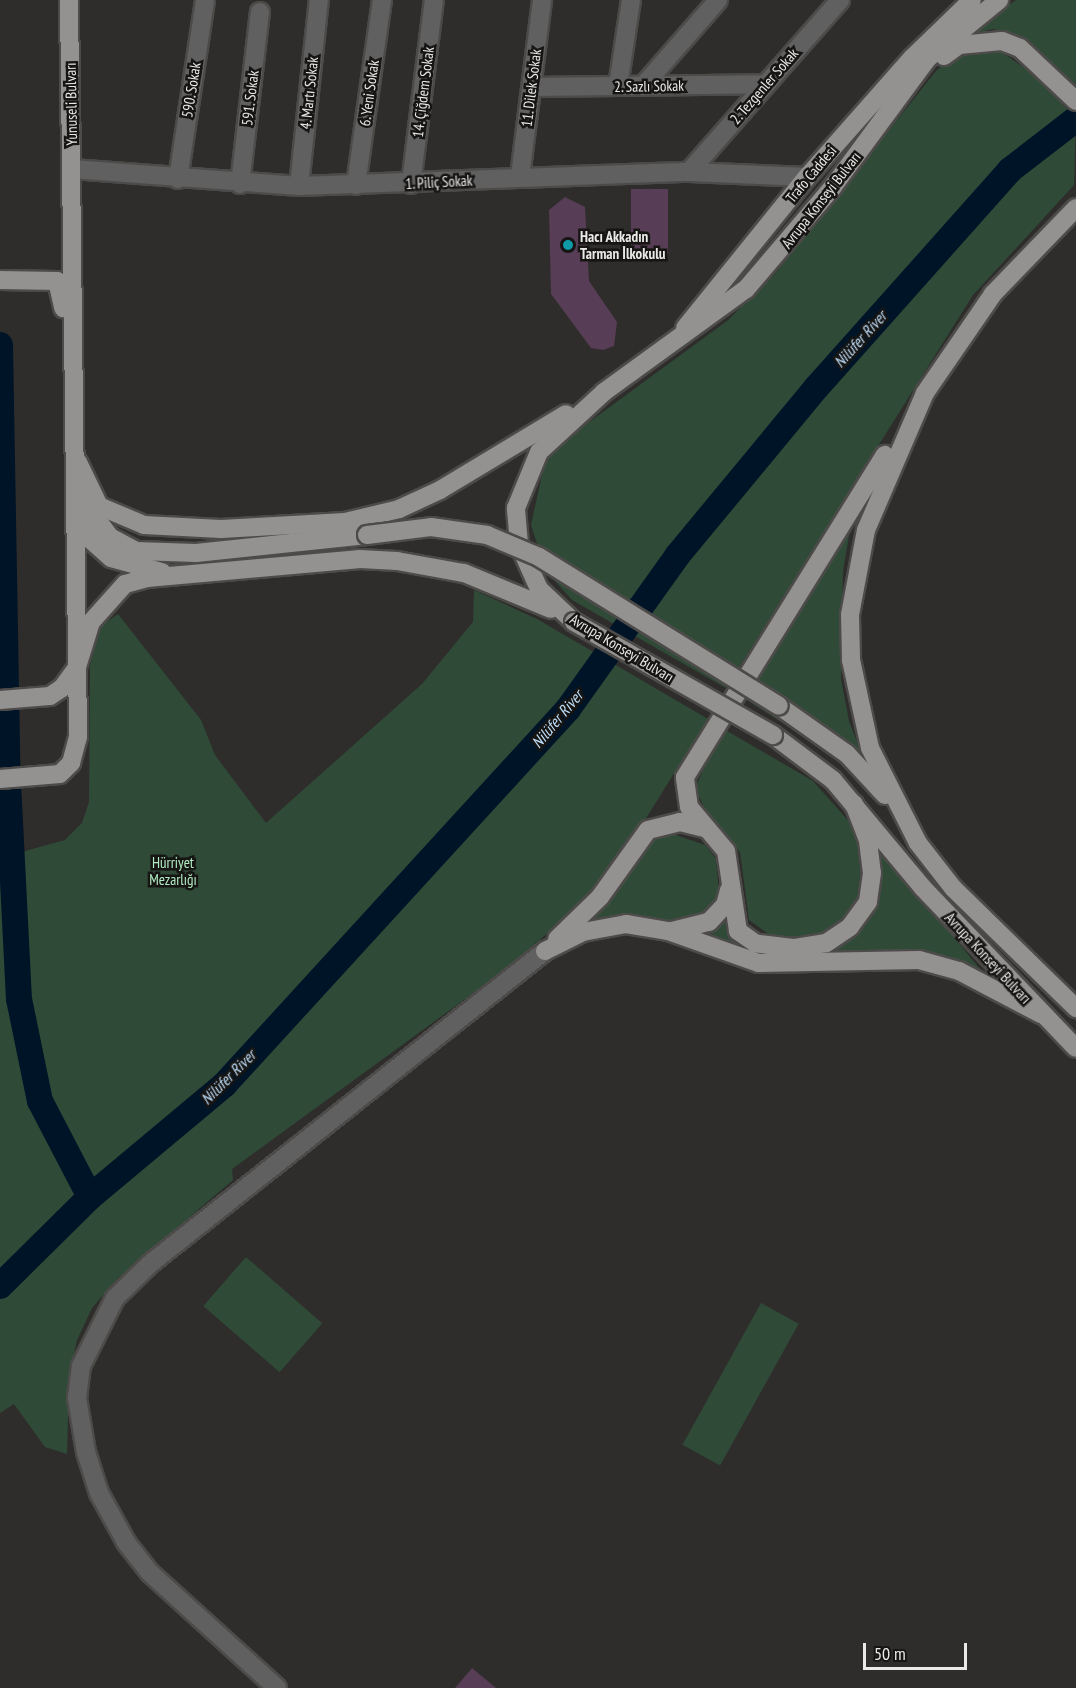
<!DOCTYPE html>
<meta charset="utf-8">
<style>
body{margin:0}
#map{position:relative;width:1076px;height:1688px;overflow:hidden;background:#2e2d2b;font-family:"PT Sans Narrow",sans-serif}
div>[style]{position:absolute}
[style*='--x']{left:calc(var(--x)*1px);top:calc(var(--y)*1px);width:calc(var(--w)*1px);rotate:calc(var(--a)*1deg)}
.green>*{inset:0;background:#2f4b38;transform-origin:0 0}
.river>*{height:26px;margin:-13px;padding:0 13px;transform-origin:13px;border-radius:13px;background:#001427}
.building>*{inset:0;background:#573d55;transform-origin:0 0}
.roads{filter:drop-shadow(2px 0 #4c4b49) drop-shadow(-2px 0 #4c4b49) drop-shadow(0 2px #4c4b49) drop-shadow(0 -2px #4c4b49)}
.minor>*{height:18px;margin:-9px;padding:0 9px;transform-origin:9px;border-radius:9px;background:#616060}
.major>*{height:18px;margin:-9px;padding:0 9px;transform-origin:9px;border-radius:9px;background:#949191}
.bridges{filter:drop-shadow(2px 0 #4c4b49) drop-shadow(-2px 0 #4c4b49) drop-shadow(0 2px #4c4b49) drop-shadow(0 -2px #4c4b49)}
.major-bridge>*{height:18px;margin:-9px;padding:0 9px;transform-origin:9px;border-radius:9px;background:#949191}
.dots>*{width:16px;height:16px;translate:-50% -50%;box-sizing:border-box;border:3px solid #161514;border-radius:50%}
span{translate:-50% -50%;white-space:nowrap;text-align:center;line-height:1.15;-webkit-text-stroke:5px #161514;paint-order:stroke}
.street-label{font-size:15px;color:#e9e9e7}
.poi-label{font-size:15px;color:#e9e9e7;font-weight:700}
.left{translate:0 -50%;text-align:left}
.park-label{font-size:15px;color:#b1ecc3}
.water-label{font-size:16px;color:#bfdef9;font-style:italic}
.scale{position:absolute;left:863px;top:1643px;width:104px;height:27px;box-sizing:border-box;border:3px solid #e9e9e7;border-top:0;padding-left:8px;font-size:18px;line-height:21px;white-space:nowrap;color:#e9e9e7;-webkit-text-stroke:4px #161514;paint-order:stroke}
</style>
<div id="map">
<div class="green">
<div style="clip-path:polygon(1016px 0,1076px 0,1076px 84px,1015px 34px,993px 29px,967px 35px)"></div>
<div style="clip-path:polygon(996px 48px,1037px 77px,1076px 119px,1074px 185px,973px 295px,726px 688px,572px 600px,546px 571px,531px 525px,544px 466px,562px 442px,727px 321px,775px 274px,936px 71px,958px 53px)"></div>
<div style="clip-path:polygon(851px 524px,843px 571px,841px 679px,849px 721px,881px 803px,833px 755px,742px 697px)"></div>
<div style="clip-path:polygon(474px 590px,537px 619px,708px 719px,633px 839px,585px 902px,494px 978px,232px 1169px,233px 1180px,117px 1279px,92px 1308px,77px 1340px,69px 1378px,67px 1454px,45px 1447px,14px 1404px,0 1413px,0 858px,65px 840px,82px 823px,89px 802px,90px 666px,99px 627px,118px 614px,201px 720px,215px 755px,266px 823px,422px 684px,473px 622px)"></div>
<div style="clip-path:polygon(722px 728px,813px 781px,860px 834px,865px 854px,863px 892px,855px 910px,816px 937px,773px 937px,749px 920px,740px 852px,710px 819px,695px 788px)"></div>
<div style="clip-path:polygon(670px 833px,705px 845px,716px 859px,719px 893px,709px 910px,689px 920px,584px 925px,616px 894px,644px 845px)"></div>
<div style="clip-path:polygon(873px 837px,988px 979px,946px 958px,917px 952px,765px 957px,697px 934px,724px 918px,731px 935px,801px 951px,860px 923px)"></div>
<div style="left:246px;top:1257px;width:101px;height:65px;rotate:41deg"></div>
<div style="left:761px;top:1303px;width:43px;height:162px;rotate:29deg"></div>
</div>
<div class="river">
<div style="--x:0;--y:345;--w:418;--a:89"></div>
<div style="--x:7;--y:763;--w:236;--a:87.1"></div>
<div style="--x:19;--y:999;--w:104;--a:78.4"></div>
<div style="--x:40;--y:1101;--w:108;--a:62.5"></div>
<div style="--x:0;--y:1286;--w:127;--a:-44.7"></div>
<div style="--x:90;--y:1197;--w:175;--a:-39.9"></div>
<div style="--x:224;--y:1085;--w:510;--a:-47.54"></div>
<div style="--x:568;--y:709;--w:188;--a:-54.5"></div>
<div style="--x:677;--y:556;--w:218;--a:-50.4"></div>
<div style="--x:816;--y:388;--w:292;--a:-48.3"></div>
<div style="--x:1010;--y:170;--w:83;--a:-37.7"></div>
</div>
<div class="building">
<div style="left:631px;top:189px;width:37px;height:65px"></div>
<div style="clip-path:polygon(565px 197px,585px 207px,589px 281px,617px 322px,614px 346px,603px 350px,591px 348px,551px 294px,549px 210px)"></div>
<div style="clip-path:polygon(472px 1668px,496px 1688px,455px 1688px)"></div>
</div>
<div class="roads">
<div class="minor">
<div style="--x:618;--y:86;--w:87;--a:-81.4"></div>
<div style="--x:643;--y:86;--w:114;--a:-48.9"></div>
<div style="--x:532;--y:87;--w:234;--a:-0.7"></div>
<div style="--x:72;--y:169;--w:228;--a:4.3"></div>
<div style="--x:299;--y:186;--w:390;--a:-2.1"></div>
<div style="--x:689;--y:172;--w:118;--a:2.4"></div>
<div style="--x:689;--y:172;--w:229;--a:-48.7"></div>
<div style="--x:520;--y:177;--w:178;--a:-82.9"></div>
<div style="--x:178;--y:179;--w:181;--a:-81.4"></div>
<div style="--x:240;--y:184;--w:173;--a:-83.4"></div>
<div style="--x:411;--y:184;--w:185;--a:-82.9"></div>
<div style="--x:356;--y:185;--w:187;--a:-82"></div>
<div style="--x:299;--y:186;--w:187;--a:-83.9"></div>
<div style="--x:277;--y:1688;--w:171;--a:-137.8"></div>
<div style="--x:150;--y:1573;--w:39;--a:-128"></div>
<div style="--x:126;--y:1542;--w:56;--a:-118.9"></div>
<div style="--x:99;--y:1493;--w:43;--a:-107.6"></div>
<div style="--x:86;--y:1452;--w:55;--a:-99.5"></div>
<div style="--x:77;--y:1398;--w:32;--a:-83"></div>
<div style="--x:81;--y:1366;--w:76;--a:-63.4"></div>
<div style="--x:115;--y:1298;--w:50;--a:-44.2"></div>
<div style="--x:151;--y:1263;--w:503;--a:-38.37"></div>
</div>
<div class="major">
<div style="--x:944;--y:56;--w:19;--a:-36"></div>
<div style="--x:959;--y:45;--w:43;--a:-5.3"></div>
<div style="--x:1002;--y:41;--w:19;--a:21"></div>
<div style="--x:1020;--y:48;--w:77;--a:43.4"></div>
<div style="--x:1076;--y:208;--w:120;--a:134"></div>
<div style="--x:993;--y:294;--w:120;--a:124.5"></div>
<div style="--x:925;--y:393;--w:149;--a:113.3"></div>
<div style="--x:866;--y:530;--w:86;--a:100.7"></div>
<div style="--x:850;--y:615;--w:45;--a:88.7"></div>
<div style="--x:851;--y:660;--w:90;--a:77.8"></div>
<div style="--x:870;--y:748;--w:106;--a:63.2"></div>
<div style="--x:918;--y:843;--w:57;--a:52.1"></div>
<div style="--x:953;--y:888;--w:172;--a:44.3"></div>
<div style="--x:0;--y:280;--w:57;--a:1"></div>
<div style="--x:57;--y:281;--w:28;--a:77"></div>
<div style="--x:685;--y:328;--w:194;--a:-51.1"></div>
<div style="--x:807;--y:177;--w:159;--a:-48.6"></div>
<div style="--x:912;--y:58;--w:83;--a:-44"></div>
<div style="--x:78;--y:462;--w:49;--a:64.5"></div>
<div style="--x:99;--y:506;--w:49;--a:22.9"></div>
<div style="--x:144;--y:525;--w:77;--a:3"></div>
<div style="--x:221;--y:529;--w:124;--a:-3.2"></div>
<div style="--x:345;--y:522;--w:56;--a:-13.5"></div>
<div style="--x:399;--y:509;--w:45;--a:-24.9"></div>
<div style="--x:440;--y:490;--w:147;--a:-31.1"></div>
<div style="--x:83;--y:501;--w:45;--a:53.1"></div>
<div style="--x:110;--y:537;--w:30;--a:28"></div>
<div style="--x:136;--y:551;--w:60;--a:1.9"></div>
<div style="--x:196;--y:553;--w:172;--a:-6"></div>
<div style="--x:76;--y:507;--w:36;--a:66"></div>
<div style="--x:91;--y:540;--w:27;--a:42"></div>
<div style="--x:111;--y:558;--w:53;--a:15.4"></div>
<div style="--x:574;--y:622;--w:48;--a:-136.7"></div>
<div style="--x:539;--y:589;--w:49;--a:-114"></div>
<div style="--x:519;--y:544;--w:36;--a:-95"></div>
<div style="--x:516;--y:508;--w:61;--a:-67.7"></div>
<div style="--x:539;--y:452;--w:88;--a:-42.7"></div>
<div style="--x:604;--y:392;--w:175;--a:-36"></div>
<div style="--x:746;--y:289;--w:133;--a:-49.6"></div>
<div style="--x:832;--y:188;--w:162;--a:-53.6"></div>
<div style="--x:928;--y:58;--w:92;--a:-39.2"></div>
<div style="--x:0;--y:700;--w:50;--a:-4.6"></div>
<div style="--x:50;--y:696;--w:14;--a:-34"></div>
<div style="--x:62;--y:688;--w:26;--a:-54"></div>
<div style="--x:77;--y:667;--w:47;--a:-72.7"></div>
<div style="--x:91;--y:622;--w:51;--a:-48.2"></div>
<div style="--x:125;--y:584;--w:23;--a:-15"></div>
<div style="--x:147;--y:578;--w:214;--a:-5.1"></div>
<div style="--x:360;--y:559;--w:37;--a:3"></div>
<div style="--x:397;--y:561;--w:68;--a:10.2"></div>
<div style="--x:464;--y:573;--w:94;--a:22.5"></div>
<div style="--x:779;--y:706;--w:83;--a:35.2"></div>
<div style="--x:847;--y:754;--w:56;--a:47.2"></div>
<div style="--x:773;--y:735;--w:75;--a:36.9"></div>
<div style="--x:833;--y:780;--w:141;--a:50.2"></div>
<div style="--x:923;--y:888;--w:221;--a:46.3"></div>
<div style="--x:0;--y:779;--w:60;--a:-4.8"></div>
<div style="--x:60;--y:774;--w:16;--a:-45"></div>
<div style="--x:71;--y:763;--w:27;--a:-75"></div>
<div style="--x:78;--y:737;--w:737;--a:-90.7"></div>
<div style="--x:854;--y:804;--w:40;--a:69"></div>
<div style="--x:868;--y:841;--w:32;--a:83"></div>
<div style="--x:872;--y:873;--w:29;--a:98"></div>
<div style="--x:868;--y:902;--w:31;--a:126"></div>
<div style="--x:850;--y:927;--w:29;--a:146"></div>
<div style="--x:826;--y:943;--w:33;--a:171"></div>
<div style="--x:793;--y:948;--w:38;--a:-173"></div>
<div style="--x:755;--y:943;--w:21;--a:-145"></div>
<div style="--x:738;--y:931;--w:81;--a:-98.5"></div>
<div style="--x:726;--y:851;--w:57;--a:-130.1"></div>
<div style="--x:689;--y:807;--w:30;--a:-98"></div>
<div style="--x:685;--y:777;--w:379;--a:-58.2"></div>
<div style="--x:672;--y:931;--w:38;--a:-14"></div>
<div style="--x:709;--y:922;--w:23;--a:-47"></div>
<div style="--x:725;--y:905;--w:16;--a:-75"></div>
<div style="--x:557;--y:939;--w:60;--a:-44.3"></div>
<div style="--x:600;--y:897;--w:82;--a:-54.4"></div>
<div style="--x:648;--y:830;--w:33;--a:-14"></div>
<div style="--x:680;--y:822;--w:25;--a:14"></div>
<div style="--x:545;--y:951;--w:42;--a:-26.6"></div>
<div style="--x:583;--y:932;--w:44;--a:-10.5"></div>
<div style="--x:626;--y:924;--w:43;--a:9.5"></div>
<div style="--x:668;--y:931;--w:96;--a:19.4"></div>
<div style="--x:759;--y:963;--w:160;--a:-1.1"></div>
<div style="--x:919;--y:960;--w:41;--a:15.4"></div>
<div style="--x:959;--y:971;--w:93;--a:27.7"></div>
</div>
</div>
<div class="bridges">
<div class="major-bridge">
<div style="--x:367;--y:535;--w:64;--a:-7.1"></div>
<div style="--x:431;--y:527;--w:57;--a:8.1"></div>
<div style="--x:487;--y:535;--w:56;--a:22.9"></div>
<div style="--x:539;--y:557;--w:282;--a:31.8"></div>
<div style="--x:574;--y:622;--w:229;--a:29.6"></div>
</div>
</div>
<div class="dots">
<div style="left:568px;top:245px;background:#0f9aa8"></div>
</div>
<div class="street-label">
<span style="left:649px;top:86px;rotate:-1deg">2. Sazlı Sokak</span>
<span style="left:764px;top:86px;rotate:-49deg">2. Tezgenler Sokak</span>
<span style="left:531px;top:88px;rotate:-83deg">11. Dilek Sokak</span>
<span style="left:191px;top:90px;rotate:-81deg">590. Sokak</span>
<span style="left:423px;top:92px;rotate:-83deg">14. Çiğdem Sokak</span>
<span style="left:309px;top:93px;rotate:-84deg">4. Martı Sokak</span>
<span style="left:369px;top:93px;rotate:-82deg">6. Yeni Sokak</span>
<span style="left:250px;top:98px;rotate:-83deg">591. Sokak</span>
<span style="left:71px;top:104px;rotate:-91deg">Yunuseli Bulvarı</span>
<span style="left:811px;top:174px;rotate:-50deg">Trafo Caddesi</span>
<span style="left:439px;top:182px;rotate:-3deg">1. Piliç Sokak</span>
<span style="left:821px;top:200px;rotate:-52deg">Avrupa Konseyi Bulvarı</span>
<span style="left:622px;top:648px;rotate:31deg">Avrupa Konseyi Bulvarı</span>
<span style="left:988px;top:958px;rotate:47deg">Avrupa Konseyi Bulvarı</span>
</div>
<div class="poi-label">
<span class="left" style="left:580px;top:245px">Hacı Akkadın<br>Tarman İlkokulu</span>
</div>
<div class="park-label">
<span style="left:173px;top:871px">Hürriyet<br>Mezarlığı</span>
</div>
<div class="water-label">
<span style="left:860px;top:339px;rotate:-48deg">Nilüfer River</span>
<span style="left:557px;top:719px;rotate:-50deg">Nilüfer River</span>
<span style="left:228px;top:1077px;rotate:-45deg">Nilüfer River</span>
</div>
<div class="scale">50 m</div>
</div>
